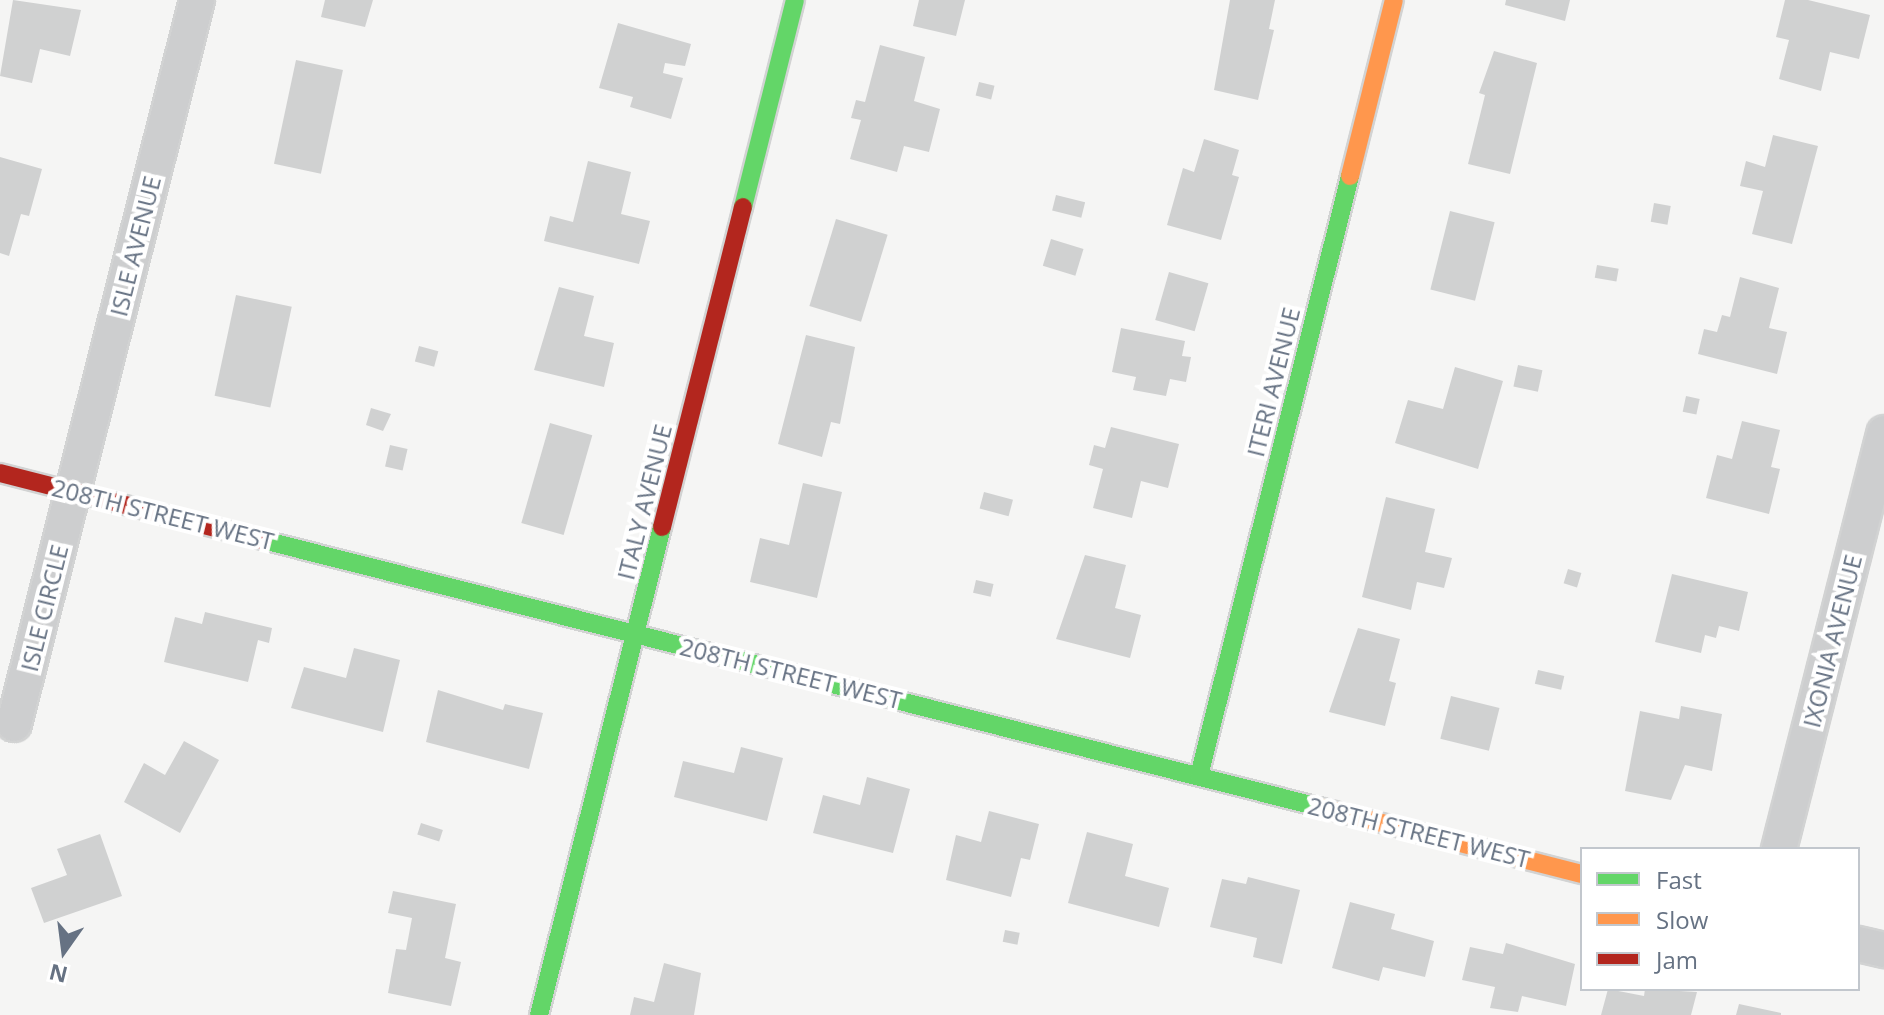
<!DOCTYPE html>
<style>
body{margin:0}
#map{position:relative;width:1884px;height:1015px;overflow:hidden;background:#f5f5f4;font-family:"Open Sans",sans-serif}
div>[style]{position:absolute}
[style*='--x']{left:calc(var(--x)*1px);top:calc(var(--y)*1px);width:calc(var(--w)*1px);rotate:calc(var(--a)*1deg)}
.building>*{inset:0;background:#d0d1d1;transform-origin:0 0}
.roads{filter:drop-shadow(2px 0 #d2d3d3) drop-shadow(-2px 0 #d2d3d3) drop-shadow(0 2px #d2d3d3) drop-shadow(0 -2px #d2d3d3)}
.street>*{height:34px;margin:-17px;padding:0 17px;transform-origin:17px;border-radius:17px;background:#cdcecf}
.fast>*{height:18px;margin:-9px;padding:0 9px;transform-origin:9px;border-radius:9px;background:#63d668}
.slow>*{height:18px;margin:-9px;padding:0 9px;transform-origin:9px;border-radius:9px;background:#ff974d}
.jam>*{height:18px;margin:-9px;padding:0 9px;transform-origin:9px;border-radius:9px;background:#b3261e}
span{translate:-50% -50%;white-space:nowrap;text-align:center;line-height:1.15;-webkit-text-stroke:8px #fff;paint-order:stroke}
.street-label{font-size:24px;color:#667283}
.legend{position:absolute;left:1580px;top:847px;width:280px;height:144px;box-sizing:border-box;background:#fff;border:2px solid #c2c7cd;margin:0;padding:10px 14px;list-style:none;font-size:24px;color:#667283}
.legend li{display:flex;align-items:center;gap:16px;height:40px}
.legend b{width:40px;border:2px solid #c2c7cd}
.north{position:absolute;left:24px;top:911px;width:80px;height:80px;-webkit-text-stroke:6px #fff;paint-order:stroke;rotate:194deg;font-size:22px;font-weight:700;line-height:32px;text-align:center;color:#667283}
.north::after{content:'';display:block;margin:auto;width:28px;height:36px;background:#667283;clip-path:polygon(50% 0,100% 100%,50% 72%,0 100%)}
</style>
<div id="map">
<div class="building">
<div style="clip-path:polygon(13px 0,81px 10px,70px 56px,40px 49px,32px 83px,0 76px)"></div>
<div style="clip-path:polygon(325px 0,373px 0,365px 27px,321px 17px)"></div>
<div style="clip-path:polygon(919px 0,965px 0,956px 36px,913px 26px)"></div>
<div style="clip-path:polygon(1230px 0,1275px 0,1269px 29px,1274px 30px,1258px 100px,1214px 90px)"></div>
<div style="clip-path:polygon(1506px 0,1570px 0,1565px 21px,1505px 5px)"></div>
<div style="clip-path:polygon(1785px 0,1808px 0,1870px 15px,1859px 59px,1830px 52px,1821px 91px,1779px 79px,1789px 40px,1776px 37px)"></div>
<div style="clip-path:polygon(618px 23px,691px 44px,685px 66px,665px 63px,663px 73px,683px 78px,671px 119px,630px 107px,633px 97px,599px 88px)"></div>
<div style="clip-path:polygon(880px 45px,925px 57px,914px 101px,940px 109px,929px 152px,904px 146px,897px 172px,850px 159px,861px 120px,851px 118px,856px 100px,865px 102px)"></div>
<div style="clip-path:polygon(1494px 51px,1537px 63px,1510px 174px,1468px 164px,1485px 95px,1479px 93px)"></div>
<div style="left:296px;top:60px;width:48px;height:106px;rotate:12deg"></div>
<div style="left:979px;top:82px;width:16px;height:14px;rotate:14deg"></div>
<div style="clip-path:polygon(1773px 135px,1818px 146px,1792px 244px,1752px 234px,1763px 191px,1740px 186px,1746px 161px,1765px 167px)"></div>
<div style="clip-path:polygon(1204px 139px,1239px 150px,1232px 175px,1239px 177px,1221px 240px,1167px 225px,1183px 168px,1194px 172px)"></div>
<div style="clip-path:polygon(0 157px,42px 169px,29px 216px,21px 214px,9px 256px,0 253px)"></div>
<div style="clip-path:polygon(588px 161px,631px 172px,621px 214px,650px 221px,639px 264px,544px 241px,550px 216px,573px 222px)"></div>
<div style="left:1056px;top:195px;width:30px;height:16px;rotate:14deg"></div>
<div style="left:1654px;top:203px;width:17px;height:19px;rotate:10deg"></div>
<div style="left:1450px;top:211px;width:46px;height:81px;rotate:14deg"></div>
<div style="left:836px;top:219px;width:54px;height:91px;rotate:17deg"></div>
<div style="left:1051px;top:239px;width:34px;height:28px;rotate:17deg"></div>
<div style="left:1597px;top:265px;width:22px;height:13px;rotate:10deg"></div>
<div style="left:1169px;top:272px;width:41px;height:50px;rotate:16deg"></div>
<div style="clip-path:polygon(1740px 277px,1779px 288px,1769px 328px,1787px 332px,1777px 374px,1698px 354px,1704px 329px,1717px 332px,1722px 315px,1730px 317px)"></div>
<div style="clip-path:polygon(559px 287px,594px 296px,584px 336px,614px 343px,604px 387px,534px 370px)"></div>
<div style="left:236px;top:295px;width:57px;height:103px;rotate:12deg"></div>
<div style="clip-path:polygon(1121px 328px,1185px 341px,1182px 356px,1191px 357px,1186px 382px,1170px 379px,1166px 396px,1133px 390px,1136px 377px,1112px 372px)"></div>
<div style="clip-path:polygon(806px 335px,855px 347px,840px 424px,831px 422px,822px 457px,778px 444px)"></div>
<div style="left:419px;top:346px;width:20px;height:16px;rotate:15deg"></div>
<div style="left:1518px;top:365px;width:25px;height:22px;rotate:12deg"></div>
<div style="clip-path:polygon(1455px 367px,1503px 381px,1478px 469px,1395px 443px,1408px 400px,1443px 409px)"></div>
<div style="left:1686px;top:396px;width:14px;height:16px;rotate:12deg"></div>
<div style="clip-path:polygon(371px 408px,391px 414px,383px 431px,366px 425px)"></div>
<div style="clip-path:polygon(1742px 421px,1780px 430px,1771px 467px,1780px 469px,1769px 514px,1706px 498px,1717px 455px,1732px 459px)"></div>
<div style="left:550px;top:423px;width:44px;height:104px;rotate:16deg"></div>
<div style="clip-path:polygon(1111px 427px,1179px 444px,1168px 488px,1141px 481px,1132px 518px,1093px 508px,1103px 469px,1089px 465px,1094px 445px,1105px 448px)"></div>
<div style="left:390px;top:445px;width:18px;height:22px;rotate:13deg"></div>
<div style="clip-path:polygon(803px 483px,842px 492px,817px 598px,750px 582px,760px 538px,789px 545px)"></div>
<div style="left:984px;top:492px;width:30px;height:17px;rotate:15deg"></div>
<div style="clip-path:polygon(1386px 497px,1435px 509px,1425px 552px,1452px 558px,1444px 588px,1417px 582px,1411px 610px,1362px 597px)"></div>
<div style="clip-path:polygon(1085px 555px,1126px 565px,1115px 608px,1141px 615px,1130px 658px,1056px 639px)"></div>
<div style="left:1568px;top:569px;width:14px;height:15px;rotate:17deg"></div>
<div style="clip-path:polygon(1672px 574px,1748px 592px,1739px 631px,1719px 626px,1716px 638px,1705px 635px,1701px 653px,1655px 642px)"></div>
<div style="left:976px;top:580px;width:18px;height:13px;rotate:13deg"></div>
<div style="clip-path:polygon(205px 612px,272px 628px,269px 643px,258px 640px,248px 682px,164px 662px,175px 617px,202px 624px)"></div>
<div style="clip-path:polygon(1358px 628px,1400px 639px,1389px 681px,1396px 683px,1385px 726px,1329px 712px)"></div>
<div style="clip-path:polygon(354px 648px,400px 660px,383px 732px,291px 708px,304px 667px,346px 678px)"></div>
<div style="left:1538px;top:670px;width:27px;height:14px;rotate:13deg"></div>
<div style="clip-path:polygon(438px 690px,503px 710px,505px 704px,543px 713px,529px 769px,426px 742px)"></div>
<div style="left:1451px;top:696px;width:50px;height:44px;rotate:14deg"></div>
<div style="clip-path:polygon(1681px 706px,1722px 714px,1712px 771px,1685px 765px,1671px 800px,1625px 791px,1640px 711px,1679px 719px)"></div>
<div style="clip-path:polygon(184px 741px,219px 760px,180px 833px,124px 802px,144px 763px,165px 775px)"></div>
<div style="clip-path:polygon(741px 747px,783px 758px,767px 821px,674px 797px,683px 761px,734px 773px)"></div>
<div style="clip-path:polygon(867px 777px,910px 789px,893px 853px,813px 833px,823px 795px,860px 805px)"></div>
<div style="clip-path:polygon(989px 811px,1039px 824px,1030px 860px,1021px 858px,1011px 897px,946px 880px,956px 835px,981px 842px)"></div>
<div style="left:421px;top:823px;width:23px;height:12px;rotate:18deg"></div>
<div style="clip-path:polygon(1087px 832px,1133px 844px,1125px 876px,1169px 888px,1159px 927px,1068px 903px)"></div>
<div style="clip-path:polygon(100px 834px,122px 896px,44px 923px,31px 888px,67px 875px,57px 849px)"></div>
<div style="clip-path:polygon(1248px 877px,1300px 890px,1282px 964px,1253px 957px,1257px 938px,1210px 927px,1222px 879px,1246px 884px)"></div>
<div style="clip-path:polygon(393px 891px,456px 904px,445px 958px,461px 962px,451px 1006px,388px 993px,396px 949px,406px 950px,412px 918px,388px 913px)"></div>
<div style="clip-path:polygon(1350px 902px,1395px 914px,1391px 929px,1434px 941px,1425px 977px,1383px 967px,1379px 981px,1332px 968px)"></div>
<div style="left:1005px;top:930px;width:15px;height:12px;rotate:11deg"></div>
<div style="clip-path:polygon(1506px 943px,1575px 964px,1566px 1006px,1522px 996px,1518px 1012px,1490px 1008px,1495px 987px,1462px 980px,1470px 947px,1503px 954px)"></div>
<div style="clip-path:polygon(664px 963px,701px 973px,694px 1015px,630px 1015px,634px 997px,654px 1002px)"></div>
<div style="clip-path:polygon(1608px 989px,1644px 996px,1645px 989px,1697px 992px,1691px 1015px,1601px 1015px)"></div>
<div style="clip-path:polygon(1739px 1004px,1781px 1013px,1781px 1015px,1736px 1015px)"></div>
</div>
<div class="roads">
<div class="street">
<div style="--x:14;--y:724;--w:747;--a:-75.81"></div>
<div style="--x:1779;--y:849;--w:429;--a:-75.8"></div>
<div style="--x:1858;--y:944;--w:27;--a:13"></div>
</div>
<div class="fast">
<div style="--x:743;--y:207;--w:213;--a:-75.9"></div>
<div style="--x:263;--y:540;--w:1093;--a:14.19"></div>
<div style="--x:1199;--y:776;--w:619;--a:-75.87"></div>
<div style="--x:539;--y:1015;--w:503;--a:-75.85"></div>
</div>
<div class="slow">
<div style="--x:1350;--y:176;--w:181;--a:-76"></div>
<div style="--x:1323;--y:808;--w:267;--a:14.3"></div>
</div>
<div class="jam">
<div style="--x:0;--y:473;--w:271;--a:14.3"></div>
<div style="--x:662;--y:527;--w:330;--a:-75.8"></div>
</div>
</div>
<div class="street-label">
<span style="left:135px;top:246px;rotate:-76deg">ISLE AVENUE</span>
<span style="left:1273px;top:382px;rotate:-76deg">ITERI AVENUE</span>
<span style="left:644px;top:502px;rotate:-76deg">ITALY AVENUE</span>
<span style="left:163px;top:514px;rotate:14deg">208TH STREET WEST</span>
<span style="left:44px;top:608px;rotate:-76deg">ISLE CIRCLE</span>
<span style="left:1832px;top:641px;rotate:-76deg">IXONIA AVENUE</span>
<span style="left:791px;top:673px;rotate:14deg">208TH STREET WEST</span>
<span style="left:1419px;top:832px;rotate:14deg">208TH STREET WEST</span>
</div>
<ul class="legend">
<li><b style="height:10px;background:#63d668"></b>Fast</li>
<li><b style="height:10px;background:#ff974d"></b>Slow</li>
<li><b style="height:10px;background:#b3261e"></b>Jam</li>
</ul>
<div class="north">N</div>
</div>
